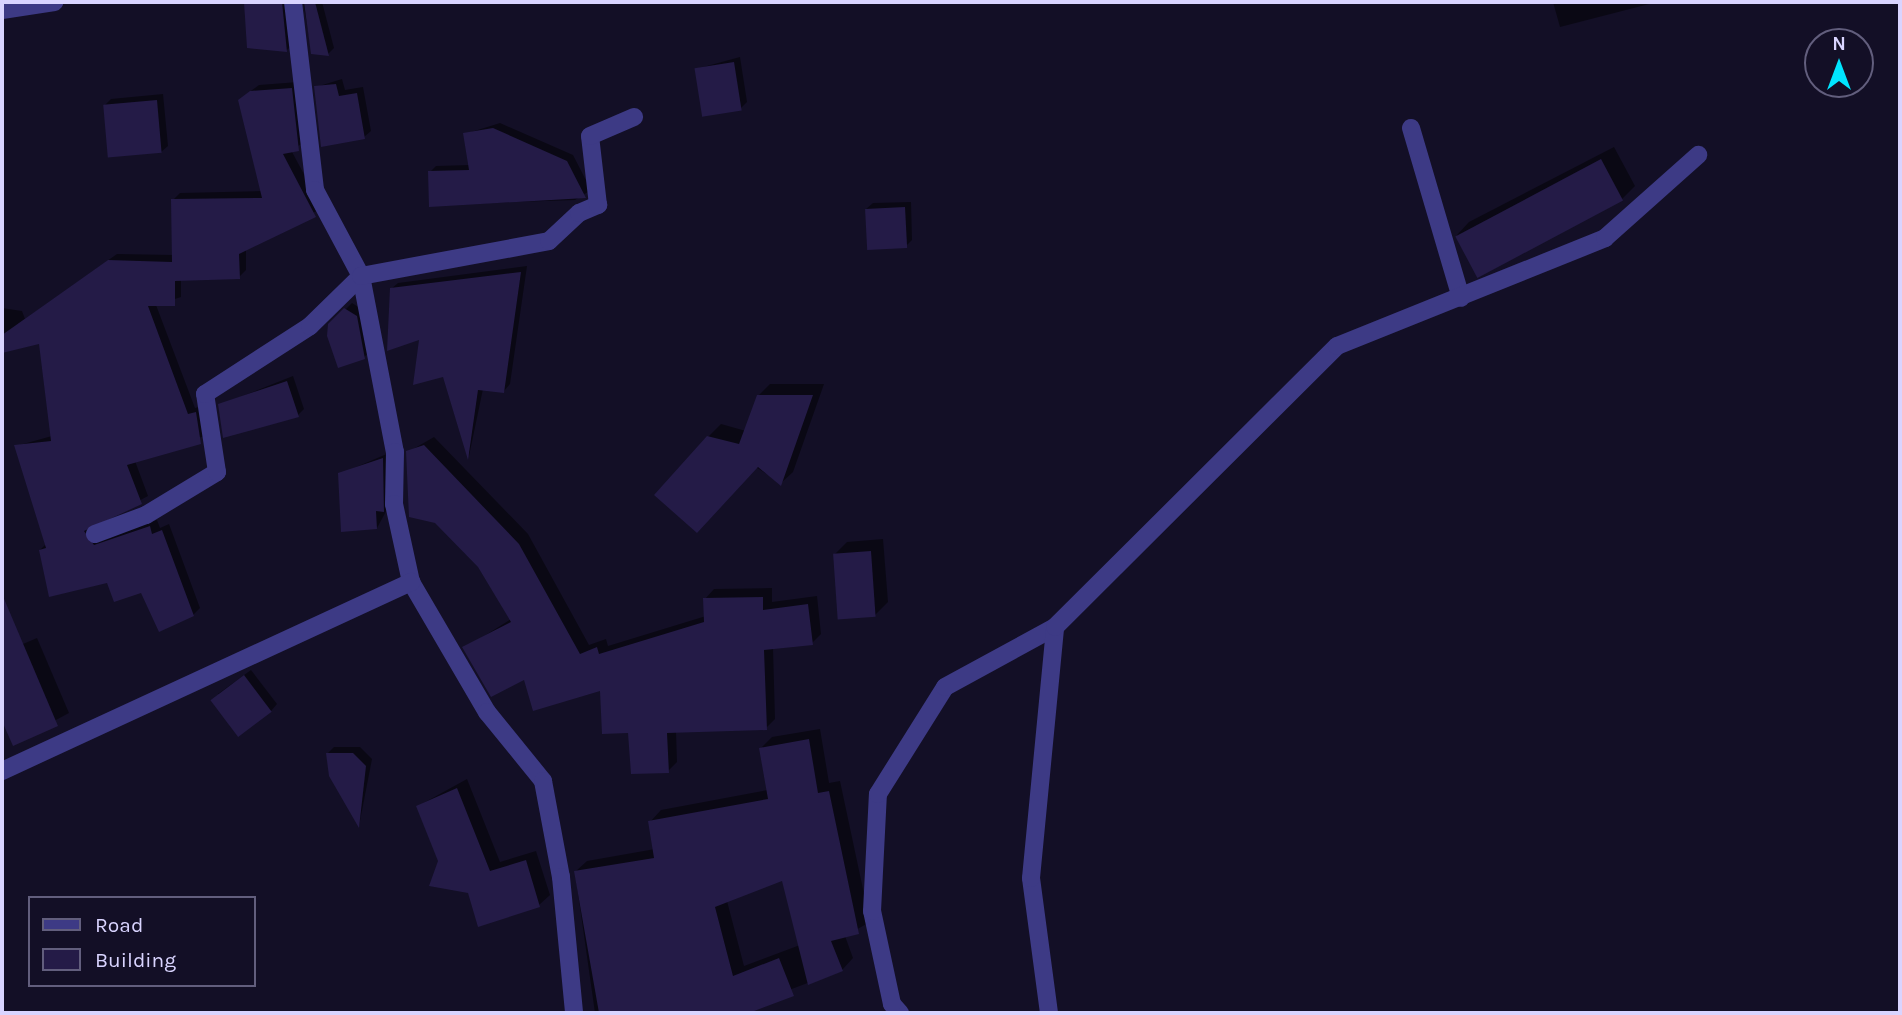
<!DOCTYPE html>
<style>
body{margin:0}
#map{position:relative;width:1902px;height:1015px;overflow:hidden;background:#130f26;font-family:Karla,sans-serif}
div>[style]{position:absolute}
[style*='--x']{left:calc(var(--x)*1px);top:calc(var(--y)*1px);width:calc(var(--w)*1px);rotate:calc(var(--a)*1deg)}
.shadow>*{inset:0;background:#0007}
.building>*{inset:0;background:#241b47;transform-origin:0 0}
.minor>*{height:18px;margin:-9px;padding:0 9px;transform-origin:9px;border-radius:9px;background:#3d3a85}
span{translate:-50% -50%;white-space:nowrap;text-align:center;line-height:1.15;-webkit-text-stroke:6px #130f26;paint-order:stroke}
.frame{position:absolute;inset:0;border:4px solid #d9d4ff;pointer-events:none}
.legend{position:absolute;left:28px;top:896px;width:228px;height:91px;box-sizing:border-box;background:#130f26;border:2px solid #625e7d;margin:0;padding:9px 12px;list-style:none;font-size:21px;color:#d9d4ff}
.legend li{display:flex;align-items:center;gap:14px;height:35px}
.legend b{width:35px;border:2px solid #625e7d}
.north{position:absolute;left:1804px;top:28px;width:70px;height:70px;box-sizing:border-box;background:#130f26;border:2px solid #625e7d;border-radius:50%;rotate:0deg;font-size:19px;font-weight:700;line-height:28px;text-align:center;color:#d9d4ff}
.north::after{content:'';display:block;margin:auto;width:24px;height:32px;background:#00e5ff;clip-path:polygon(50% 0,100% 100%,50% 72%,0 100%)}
</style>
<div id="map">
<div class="shadow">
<div style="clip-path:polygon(245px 2px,288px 2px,293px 44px,287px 50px,249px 47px)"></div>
<div style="clip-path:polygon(303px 2px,322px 2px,334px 48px,328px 54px,312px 53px)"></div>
<div style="clip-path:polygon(1553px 2px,1657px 2px,1560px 27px)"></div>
<div style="clip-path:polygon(740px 57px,747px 102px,741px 108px,696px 69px)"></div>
<div style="clip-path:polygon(342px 79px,345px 90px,363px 87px,371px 131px,364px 137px,316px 87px)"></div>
<div style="clip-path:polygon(298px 82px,305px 142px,291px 150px,322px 208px,246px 249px,246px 270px,239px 277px,181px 279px,181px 297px,156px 305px,195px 408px,203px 406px,207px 435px,135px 461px,148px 496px,92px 526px,101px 539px,157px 520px,160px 528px,169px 524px,200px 608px,193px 615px,40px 550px,46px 544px,16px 446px,52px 436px,40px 342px,2px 351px,2px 308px,22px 311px,25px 319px,117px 254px,174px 255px,173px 200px,180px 193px,262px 191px,248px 93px,259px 85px)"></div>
<div style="clip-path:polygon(163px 94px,168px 146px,161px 152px,105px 105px,111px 99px)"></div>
<div style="clip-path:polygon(500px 123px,573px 155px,591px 190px,575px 200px,431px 205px,430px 172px,436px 166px,470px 165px,465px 134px)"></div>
<div style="clip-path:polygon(1614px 147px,1635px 186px,1622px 199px,1477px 274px,1457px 235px,1469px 222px)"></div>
<div style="clip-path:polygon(911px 202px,912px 240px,906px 246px,866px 209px,873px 203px)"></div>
<div style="clip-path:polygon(527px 266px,510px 384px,504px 391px,483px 389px,469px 456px,444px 375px,391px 289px,398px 283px)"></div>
<div style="clip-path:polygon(352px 303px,363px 310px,371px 351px,364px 357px,330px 325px)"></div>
<div style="clip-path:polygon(293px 376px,304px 409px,298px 415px,220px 405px)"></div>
<div style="clip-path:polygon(770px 384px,824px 384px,793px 472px,781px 483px,708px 437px,721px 424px,746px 431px,758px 396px)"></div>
<div style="clip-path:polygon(434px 437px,528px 534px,589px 645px,606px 639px,608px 646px,706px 616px,705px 599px,714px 589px,772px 588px,772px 602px,817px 596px,821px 634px,812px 643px,773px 648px,775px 719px,766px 728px,676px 731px,677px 762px,668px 771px,602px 689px,525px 678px,465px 648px,511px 619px,480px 566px,436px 521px,410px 516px,408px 452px)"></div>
<div style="clip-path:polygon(389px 453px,390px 504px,377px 528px,340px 474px)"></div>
<div style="clip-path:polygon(883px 539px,888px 602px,875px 615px,834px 555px,847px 542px)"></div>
<div style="clip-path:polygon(37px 638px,69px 713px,13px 743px,2px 716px,2px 653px)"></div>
<div style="clip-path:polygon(251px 670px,277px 704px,271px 711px,218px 694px)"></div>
<div style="clip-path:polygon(evenodd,820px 729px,829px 783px,840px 781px,870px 922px,845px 936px,853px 958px,842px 970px,728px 1013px,595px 1013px,575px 872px,587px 861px,655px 849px,650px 822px,661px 810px,768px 790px,761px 748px,772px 737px,820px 729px,783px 879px,800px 945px,744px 966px,727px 901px,783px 879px)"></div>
<div style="clip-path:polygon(334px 747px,360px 747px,372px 759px,359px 826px,328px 753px)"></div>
<div style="clip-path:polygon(467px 779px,500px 862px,536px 851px,550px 895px,539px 905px,440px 861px,418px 806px)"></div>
</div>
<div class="building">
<div style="clip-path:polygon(244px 2px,282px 2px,287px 52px,247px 48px)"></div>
<div style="clip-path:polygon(304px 2px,315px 2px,329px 56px,311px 54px)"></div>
<div style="left:734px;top:62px;width:49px;height:40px;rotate:81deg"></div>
<div style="clip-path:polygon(336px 84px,339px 96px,357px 93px,365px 139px,321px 147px,314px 86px)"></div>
<div style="clip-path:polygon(292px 88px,299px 151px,283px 154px,316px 217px,239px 254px,240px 279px,175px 281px,175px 306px,148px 306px,188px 414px,196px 412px,201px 444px,127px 465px,142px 504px,84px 531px,94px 545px,150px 526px,152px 534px,162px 530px,194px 616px,159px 632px,141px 593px,114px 602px,107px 583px,49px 597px,39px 550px,46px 548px,14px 445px,51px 441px,39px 344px,2px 353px,2px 335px,108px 260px,172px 262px,171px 199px,262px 198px,238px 100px,250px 91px)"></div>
<div style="left:157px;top:100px;width:53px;height:54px;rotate:85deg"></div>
<div style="clip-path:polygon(493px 128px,567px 161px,586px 198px,429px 207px,428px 171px,469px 170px,463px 133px)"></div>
<div style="left:1601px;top:159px;width:47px;height:165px;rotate:62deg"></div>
<div style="left:905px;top:207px;width:41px;height:40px;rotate:87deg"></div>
<div style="clip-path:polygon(521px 272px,504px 393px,478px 390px,468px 460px,443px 377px,413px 385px,419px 340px,387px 351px,390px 288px)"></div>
<div style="clip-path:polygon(344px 308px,357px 316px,365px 359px,338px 368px,327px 336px,328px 324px)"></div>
<div style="clip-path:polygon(287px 381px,299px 417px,223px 438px,218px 404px)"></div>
<div style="clip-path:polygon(757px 395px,813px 395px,781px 486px,758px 467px,697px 533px,654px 495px,707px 436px,739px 444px)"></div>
<div style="clip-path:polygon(424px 445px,519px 544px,580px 654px,597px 647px,599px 654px,704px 622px,703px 598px,763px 597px,763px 610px,808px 604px,813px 645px,764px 650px,767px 730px,667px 733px,669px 773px,631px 774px,628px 733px,602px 734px,600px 691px,533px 711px,524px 680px,491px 697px,462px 647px,511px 622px,478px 567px,435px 523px,409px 517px,406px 451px)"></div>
<div style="clip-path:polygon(383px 458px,384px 512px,376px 511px,377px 529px,341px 532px,338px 473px)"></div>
<div style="left:871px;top:551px;width:66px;height:38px;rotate:86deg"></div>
<div style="clip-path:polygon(2px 594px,58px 726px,13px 746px,2px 721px)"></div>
<div style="left:244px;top:675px;width:46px;height:42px;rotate:53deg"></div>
<div style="clip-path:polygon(809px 739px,818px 793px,829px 791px,859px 934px,831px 941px,843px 971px,808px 985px,782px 881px,715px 907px,733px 976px,779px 958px,794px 996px,749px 1013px,599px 1013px,574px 871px,654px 858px,648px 821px,768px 799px,759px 748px)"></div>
<div style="clip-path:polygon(326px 753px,353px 753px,366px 766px,359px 828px,329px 776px)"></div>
<div style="clip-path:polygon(457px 788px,490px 871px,526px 860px,540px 907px,478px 927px,468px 893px,429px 886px,438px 861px,416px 806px)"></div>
</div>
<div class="minor">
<div style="--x:293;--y:2;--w:189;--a:83.3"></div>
<div style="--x:315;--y:190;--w:98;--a:61.9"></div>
<div style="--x:361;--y:276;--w:179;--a:79.1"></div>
<div style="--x:395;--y:452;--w:52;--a:91.1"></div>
<div style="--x:394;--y:504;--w:80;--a:77.7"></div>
<div style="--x:411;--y:582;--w:151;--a:59.7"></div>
<div style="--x:487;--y:712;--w:89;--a:50.9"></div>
<div style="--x:543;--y:781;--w:98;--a:79.4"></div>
<div style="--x:561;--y:877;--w:137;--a:84.5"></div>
<div style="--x:2;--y:10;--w:53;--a:-8.7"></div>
<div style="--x:1411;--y:128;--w:177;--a:73.6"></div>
<div style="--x:95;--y:534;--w:54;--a:-20.4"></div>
<div style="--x:146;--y:515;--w:83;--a:-31.2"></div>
<div style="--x:217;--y:472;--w:79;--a:-98.7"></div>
<div style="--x:205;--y:394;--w:125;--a:-32.9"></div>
<div style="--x:310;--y:326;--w:71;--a:-44.4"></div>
<div style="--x:361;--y:276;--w:191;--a:-10.5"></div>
<div style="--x:549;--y:241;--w:41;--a:-43"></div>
<div style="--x:579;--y:213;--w:21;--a:-23"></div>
<div style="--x:598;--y:205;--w:69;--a:-96.6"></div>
<div style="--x:590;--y:136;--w:48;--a:-23.4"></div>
<div style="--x:2;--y:771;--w:451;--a:-24.8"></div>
<div style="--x:900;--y:1013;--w:12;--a:-132"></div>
<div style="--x:892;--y:1004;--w:95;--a:-102.1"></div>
<div style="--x:872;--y:911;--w:117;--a:-87.1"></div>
<div style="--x:878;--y:794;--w:126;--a:-57.9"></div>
<div style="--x:945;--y:687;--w:125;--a:-28.6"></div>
<div style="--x:1049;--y:1013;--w:136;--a:-97.6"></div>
<div style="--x:1031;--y:878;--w:252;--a:-84.5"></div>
<div style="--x:1055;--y:627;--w:398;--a:-44.9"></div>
<div style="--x:1337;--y:346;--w:289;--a:-21.9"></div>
<div style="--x:1605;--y:238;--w:125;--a:-41.7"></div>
</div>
<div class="frame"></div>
<ul class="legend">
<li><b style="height:9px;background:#3d3a85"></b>Road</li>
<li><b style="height:19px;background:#241b47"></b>Building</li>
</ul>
<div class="north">N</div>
</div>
